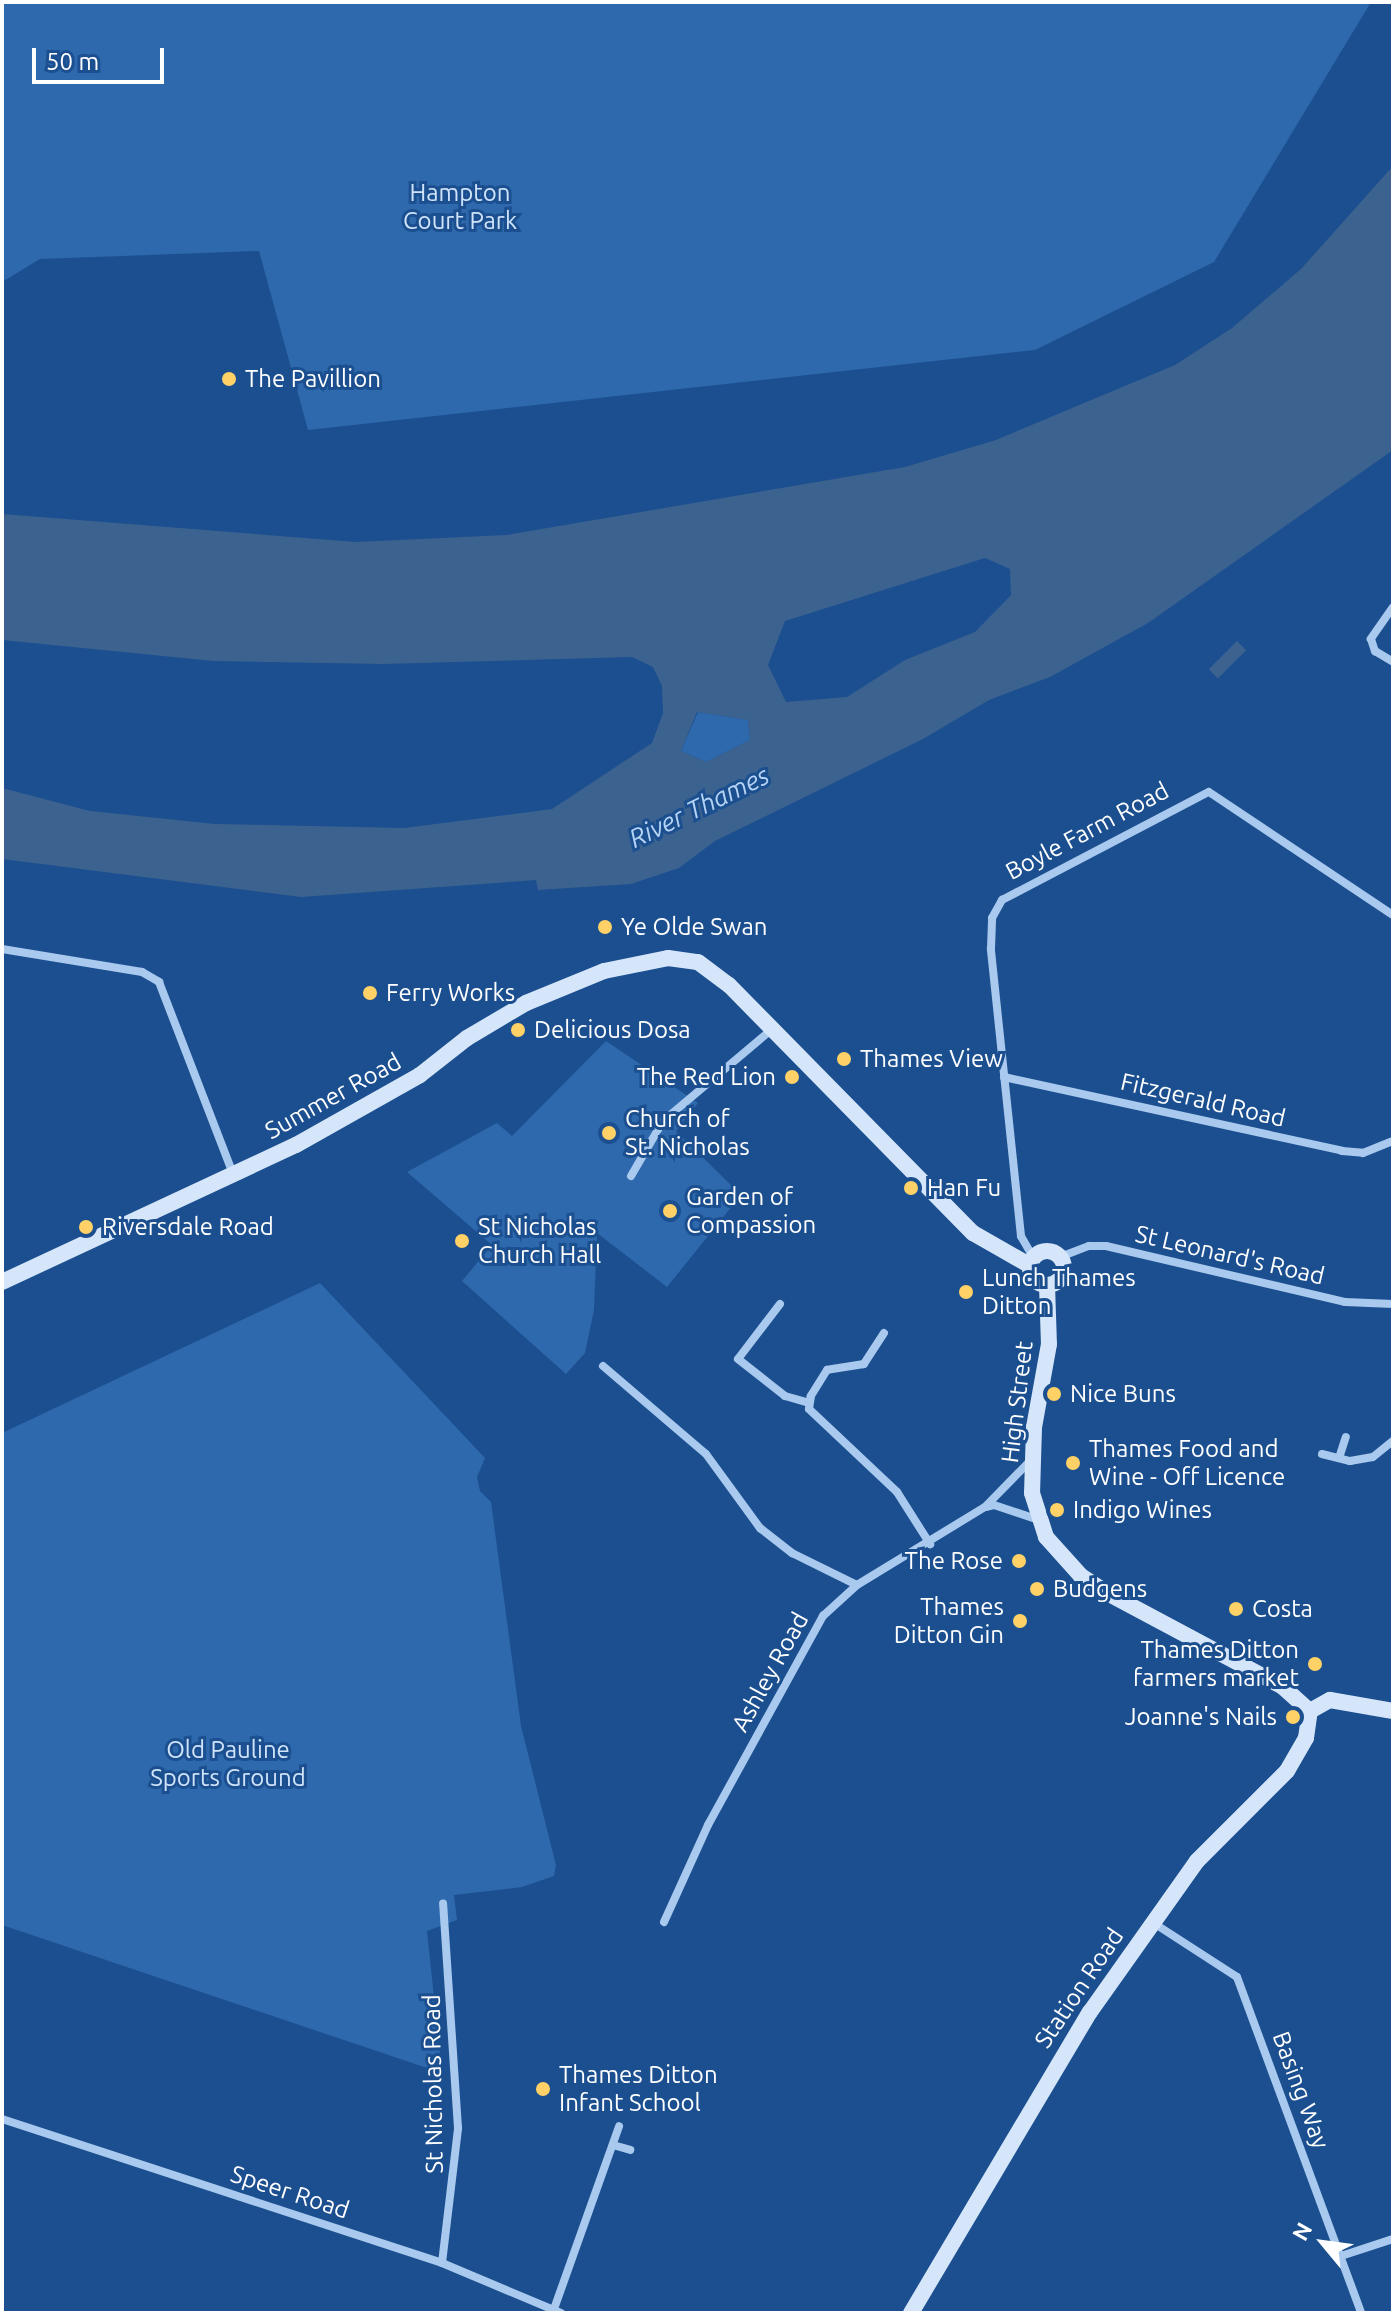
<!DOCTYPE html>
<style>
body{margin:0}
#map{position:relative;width:1395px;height:2315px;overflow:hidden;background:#1b4f8f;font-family:Ubuntu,sans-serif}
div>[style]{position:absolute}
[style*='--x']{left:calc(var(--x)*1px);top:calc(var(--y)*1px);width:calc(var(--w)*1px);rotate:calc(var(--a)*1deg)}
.green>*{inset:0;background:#2e69ad}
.water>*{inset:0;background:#3c6290;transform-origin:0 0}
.street>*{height:8px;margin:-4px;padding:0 4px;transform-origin:4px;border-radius:4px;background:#a9c9ee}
.secondary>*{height:16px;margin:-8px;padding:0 8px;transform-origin:8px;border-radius:8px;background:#d6e6fa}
.secondary>.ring{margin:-8px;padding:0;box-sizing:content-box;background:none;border:16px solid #d6e6fa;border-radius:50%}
.dots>*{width:22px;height:22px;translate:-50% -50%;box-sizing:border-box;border:4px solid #1b4f8f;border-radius:50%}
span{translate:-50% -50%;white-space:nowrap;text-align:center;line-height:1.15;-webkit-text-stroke:6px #1b4f8f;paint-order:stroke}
.park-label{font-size:24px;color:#cfe3fa}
.poi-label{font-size:24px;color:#fff}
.left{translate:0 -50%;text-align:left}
.right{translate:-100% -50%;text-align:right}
.street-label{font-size:24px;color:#fff}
.water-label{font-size:26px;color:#b5d3f5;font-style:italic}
.frame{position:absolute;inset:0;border:4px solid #fff;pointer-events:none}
.north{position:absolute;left:1283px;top:2203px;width:80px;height:80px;-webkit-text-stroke:6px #1b4f8f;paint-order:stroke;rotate:299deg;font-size:22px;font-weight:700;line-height:32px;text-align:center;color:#fff}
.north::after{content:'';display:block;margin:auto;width:28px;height:36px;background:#fff;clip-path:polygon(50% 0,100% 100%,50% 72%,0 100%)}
.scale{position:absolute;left:32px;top:48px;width:132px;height:36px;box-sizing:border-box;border:4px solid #fff;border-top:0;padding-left:10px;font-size:24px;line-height:28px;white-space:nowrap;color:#fff;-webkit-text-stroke:6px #1b4f8f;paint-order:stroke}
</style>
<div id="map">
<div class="green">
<div style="clip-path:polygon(2px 2px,1371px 2px,1214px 262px,1035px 350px,308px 430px,259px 251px,40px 259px,2px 282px)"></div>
<div style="clip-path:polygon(698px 712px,748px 720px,750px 740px,706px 762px,681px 751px)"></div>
<div style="clip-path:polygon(606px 1041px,698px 1103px,676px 1131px,741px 1195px,667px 1287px,597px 1233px,594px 1310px,585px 1353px,566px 1374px,462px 1281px,492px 1245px,407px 1172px,497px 1123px,512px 1136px)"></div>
<div style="clip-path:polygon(320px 1283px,485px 1458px,477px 1477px,480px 1491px,491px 1502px,521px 1726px,556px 1865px,554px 1876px,522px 1887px,454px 1895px,457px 1920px,427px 1931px,442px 2073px,2px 1925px,2px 1433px)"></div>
</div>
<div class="water">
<div style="clip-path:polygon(evenodd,1393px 166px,1393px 450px,1148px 623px,1050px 677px,989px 700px,923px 739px,715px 841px,679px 868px,631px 884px,538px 890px,536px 880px,301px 897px,2px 859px,2px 788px,90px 811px,215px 824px,404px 828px,552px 809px,652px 743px,663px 713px,662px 686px,653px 667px,632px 657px,383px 664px,213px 661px,2px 640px,2px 514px,356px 542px,506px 535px,905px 467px,996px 440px,1175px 365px,1232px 328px,1301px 269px,1393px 166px,985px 558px,1010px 569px,1011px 595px,975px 632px,905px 660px,847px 697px,786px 702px,768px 665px,785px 621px,985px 558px,1393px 166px,697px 712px,748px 720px,750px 740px,706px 762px,681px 751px,697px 712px)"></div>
<div style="left:1237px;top:641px;width:13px;height:40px;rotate:45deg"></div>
</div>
<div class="street">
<div style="--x:1393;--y:607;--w:39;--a:125"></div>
<div style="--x:1371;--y:639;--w:13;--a:72"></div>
<div style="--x:1375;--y:651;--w:21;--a:31"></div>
<div style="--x:2;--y:949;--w:142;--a:9.3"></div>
<div style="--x:142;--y:972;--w:20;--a:30"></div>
<div style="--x:159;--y:982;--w:206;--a:68.9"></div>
<div style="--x:1004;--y:1077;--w:346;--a:12.3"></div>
<div style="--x:1342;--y:1151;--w:21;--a:5"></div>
<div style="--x:1363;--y:1153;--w:32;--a:-22"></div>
<div style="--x:631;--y:1176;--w:64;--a:-59.8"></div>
<div style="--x:663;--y:1121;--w:141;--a:-40.1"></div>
<div style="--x:1033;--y:1257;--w:24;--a:-120"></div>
<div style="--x:1021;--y:1236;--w:289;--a:-96"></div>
<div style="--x:991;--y:949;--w:31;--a:-88"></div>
<div style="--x:992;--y:918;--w:21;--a:-61"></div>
<div style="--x:1002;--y:900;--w:233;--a:-27.6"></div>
<div style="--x:1209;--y:792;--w:221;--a:33.8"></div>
<div style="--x:1060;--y:1257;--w:31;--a:-21"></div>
<div style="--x:1089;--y:1246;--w:17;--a:0"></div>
<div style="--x:1106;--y:1246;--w:245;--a:13.2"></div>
<div style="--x:1345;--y:1302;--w:48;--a:2.4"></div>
<div style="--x:780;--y:1304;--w:69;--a:127.4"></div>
<div style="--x:738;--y:1359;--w:60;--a:38.2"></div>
<div style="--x:785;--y:1396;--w:25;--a:16"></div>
<div style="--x:884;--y:1333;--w:37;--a:123"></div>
<div style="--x:864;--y:1364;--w:37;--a:171"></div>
<div style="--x:827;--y:1370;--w:31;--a:122"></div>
<div style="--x:811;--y:1396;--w:13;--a:99"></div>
<div style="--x:809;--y:1409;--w:121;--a:43.3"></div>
<div style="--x:897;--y:1492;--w:62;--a:57.6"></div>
<div style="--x:603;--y:1366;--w:135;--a:40.5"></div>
<div style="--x:706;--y:1454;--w:92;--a:53.9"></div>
<div style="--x:760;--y:1528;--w:41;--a:38"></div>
<div style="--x:792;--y:1553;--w:72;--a:26.2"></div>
<div style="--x:1322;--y:1454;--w:29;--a:14"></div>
<div style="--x:1350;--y:1461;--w:23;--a:-10"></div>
<div style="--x:1373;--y:1457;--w:26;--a:-39"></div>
<div style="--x:1339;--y:1458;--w:22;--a:-72"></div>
<div style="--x:986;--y:1507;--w:8;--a:-14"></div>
<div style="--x:994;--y:1505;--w:44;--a:18.4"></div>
<div style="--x:664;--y:1922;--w:107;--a:-65.6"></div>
<div style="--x:708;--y:1825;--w:239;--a:-61.2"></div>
<div style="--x:823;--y:1616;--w:46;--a:-42.4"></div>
<div style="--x:857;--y:1585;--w:150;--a:-31.4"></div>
<div style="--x:985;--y:1507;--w:66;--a:-45.6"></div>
<div style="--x:1152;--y:1922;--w:101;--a:32.9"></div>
<div style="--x:1237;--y:1977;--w:358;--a:69.7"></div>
<div style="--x:2;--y:2119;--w:463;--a:18.1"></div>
<div style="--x:442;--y:2263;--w:129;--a:22.8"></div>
<div style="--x:613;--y:2145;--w:18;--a:16"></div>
<div style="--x:1341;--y:2256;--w:55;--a:-18.1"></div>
<div style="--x:442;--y:2263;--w:136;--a:-83.2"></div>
<div style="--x:458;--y:2128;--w:225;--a:-93.8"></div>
<div style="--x:554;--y:2309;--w:194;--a:-70.4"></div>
</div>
<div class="secondary">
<div class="ring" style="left:1030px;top:1251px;width:18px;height:18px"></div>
<div style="--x:2;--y:1282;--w:324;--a:-25"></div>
<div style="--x:296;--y:1145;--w:142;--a:-29.4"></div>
<div style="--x:420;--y:1075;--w:60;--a:-38.2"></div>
<div style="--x:467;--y:1038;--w:69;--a:-30.7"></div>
<div style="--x:526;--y:1003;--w:84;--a:-22.3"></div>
<div style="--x:604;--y:971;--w:65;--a:-11.5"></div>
<div style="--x:668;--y:958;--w:30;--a:8"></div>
<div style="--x:698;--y:962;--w:39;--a:37"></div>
<div style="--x:729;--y:985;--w:348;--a:45.5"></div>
<div style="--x:973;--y:1233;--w:64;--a:29.7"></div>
<div style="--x:1047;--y:1285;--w:59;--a:88.1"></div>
<div style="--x:1049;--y:1344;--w:84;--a:100.2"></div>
<div style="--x:1034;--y:1427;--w:66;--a:91.7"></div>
<div style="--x:1032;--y:1493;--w:46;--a:72.3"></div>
<div style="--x:1046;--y:1537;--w:52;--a:48.1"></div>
<div style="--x:1081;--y:1576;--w:33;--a:33"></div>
<div style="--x:1109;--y:1594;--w:197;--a:28.1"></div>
<div style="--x:1283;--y:1687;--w:36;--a:42"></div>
<div style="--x:1310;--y:1711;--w:23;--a:-29"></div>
<div style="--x:1330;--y:1700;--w:64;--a:9.9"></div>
<div style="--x:911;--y:2313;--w:350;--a:-59.3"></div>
<div style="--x:1090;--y:2012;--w:185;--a:-54.7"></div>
<div style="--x:1197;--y:1861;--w:127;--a:-45"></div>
<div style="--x:1287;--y:1771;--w:38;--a:-60"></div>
<div style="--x:1306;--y:1738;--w:27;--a:-82"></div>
</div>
<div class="dots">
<div style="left:229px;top:379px;background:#ffd166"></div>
<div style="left:605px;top:927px;background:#ffd166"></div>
<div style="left:370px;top:993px;background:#ffd166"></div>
<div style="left:518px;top:1030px;background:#ffd166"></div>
<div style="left:844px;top:1059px;background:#ffd166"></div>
<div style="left:792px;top:1077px;background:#ffd166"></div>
<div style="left:609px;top:1133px;background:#ffd166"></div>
<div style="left:911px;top:1188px;background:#ffd166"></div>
<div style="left:670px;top:1211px;background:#ffd166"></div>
<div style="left:86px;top:1227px;background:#ffd166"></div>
<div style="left:462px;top:1241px;background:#ffd166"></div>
<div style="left:966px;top:1292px;background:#ffd166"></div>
<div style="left:1054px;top:1394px;background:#ffd166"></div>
<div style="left:1073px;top:1463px;background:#ffd166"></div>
<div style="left:1057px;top:1510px;background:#ffd166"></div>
<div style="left:1019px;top:1561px;background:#ffd166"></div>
<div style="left:1037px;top:1589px;background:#ffd166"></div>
<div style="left:1236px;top:1609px;background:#ffd166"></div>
<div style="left:1020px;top:1621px;background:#ffd166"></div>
<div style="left:1315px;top:1664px;background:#ffd166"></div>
<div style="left:1293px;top:1717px;background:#ffd166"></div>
<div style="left:543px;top:2089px;background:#ffd166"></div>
</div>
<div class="park-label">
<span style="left:460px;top:207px">Hampton<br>Court Park</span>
<span style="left:228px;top:1764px">Old Pauline<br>Sports Ground</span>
</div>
<div class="poi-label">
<span class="left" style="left:245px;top:379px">The Pavillion</span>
<span class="left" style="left:621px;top:927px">Ye Olde Swan</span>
<span class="left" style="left:386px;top:993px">Ferry Works</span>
<span class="left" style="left:534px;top:1030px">Delicious Dosa</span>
<span class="left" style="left:860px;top:1059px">Thames View</span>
<span class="right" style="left:776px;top:1077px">The Red Lion</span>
<span class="left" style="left:625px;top:1133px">Church of<br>St. Nicholas</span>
<span class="left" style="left:927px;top:1188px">Han Fu</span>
<span class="left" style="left:686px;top:1211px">Garden of<br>Compassion</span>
<span class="left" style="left:102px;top:1227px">Riversdale Road</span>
<span class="left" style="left:478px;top:1241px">St Nicholas<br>Church Hall</span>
<span class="left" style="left:982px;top:1292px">Lunch Thames<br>Ditton</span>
<span class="left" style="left:1070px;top:1394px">Nice Buns</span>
<span class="left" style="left:1089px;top:1463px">Thames Food and<br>Wine - Off Licence</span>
<span class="left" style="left:1073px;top:1510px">Indigo Wines</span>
<span class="right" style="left:1003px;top:1561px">The Rose</span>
<span class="left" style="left:1053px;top:1589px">Budgens</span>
<span class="right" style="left:1004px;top:1621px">Thames<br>Ditton Gin</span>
<span class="left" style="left:1252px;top:1609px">Costa</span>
<span class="right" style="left:1299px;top:1664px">Thames Ditton<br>farmers market</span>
<span class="right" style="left:1277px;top:1717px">Joanne's Nails</span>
<span class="left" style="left:559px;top:2089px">Thames Ditton<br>Infant School</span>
</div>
<div class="street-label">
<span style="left:1087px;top:831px;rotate:-28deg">Boyle Farm Road</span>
<span style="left:333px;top:1096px;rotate:-29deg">Summer Road</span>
<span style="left:1203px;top:1100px;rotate:13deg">Fitzgerald Road</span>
<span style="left:1230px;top:1255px;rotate:13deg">St Leonard's Road</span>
<span style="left:1017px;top:1402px;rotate:-83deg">High Street</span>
<span style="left:770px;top:1672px;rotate:-61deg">Ashley Road</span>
<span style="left:1079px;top:1988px;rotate:-56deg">Station Road</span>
<span style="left:433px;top:2084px;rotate:-91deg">St Nicholas Road</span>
<span style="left:1301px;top:2090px;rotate:70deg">Basing Way</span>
<span style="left:290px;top:2192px;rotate:18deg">Speer Road</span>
</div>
<div class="water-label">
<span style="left:699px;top:807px;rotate:-26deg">River Thames</span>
</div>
<div class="frame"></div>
<div class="north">N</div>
<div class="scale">50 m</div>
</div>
